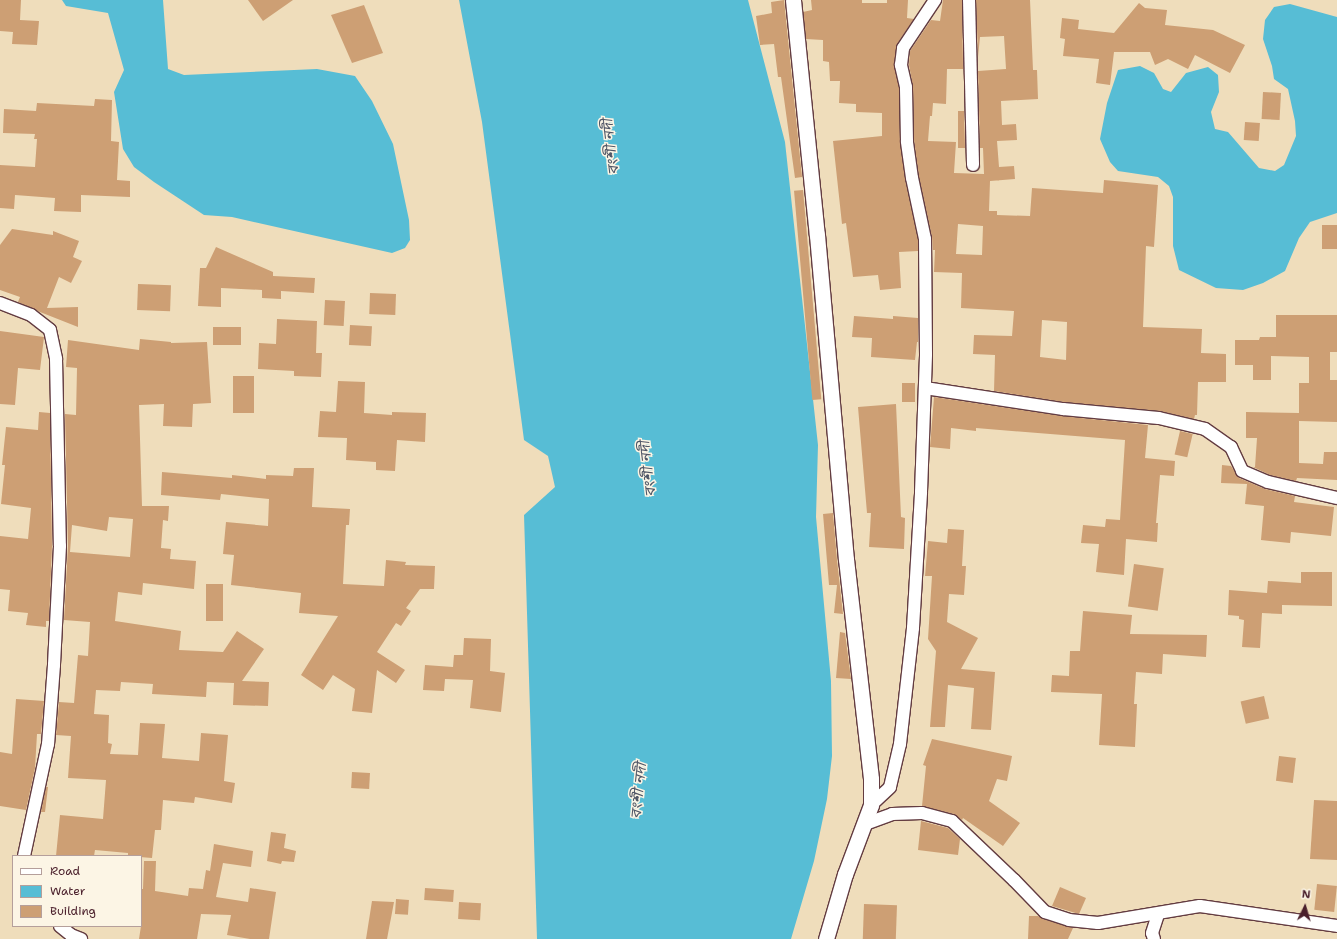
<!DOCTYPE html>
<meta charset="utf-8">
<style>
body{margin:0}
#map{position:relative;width:1337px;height:939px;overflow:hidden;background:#efddbb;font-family:"Shantell Sans","Noto Sans Bengali",sans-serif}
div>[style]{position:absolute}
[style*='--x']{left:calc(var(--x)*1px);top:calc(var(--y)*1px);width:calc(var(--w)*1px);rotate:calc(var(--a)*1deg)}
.water>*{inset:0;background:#57bdd5}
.building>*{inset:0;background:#cd9f74;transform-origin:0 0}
.roads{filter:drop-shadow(1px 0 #633c41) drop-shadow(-1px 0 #633c41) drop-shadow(0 1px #633c41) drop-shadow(0 -1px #633c41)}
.minor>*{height:12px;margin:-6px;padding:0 6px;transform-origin:6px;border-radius:6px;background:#fff}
.tertiary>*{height:15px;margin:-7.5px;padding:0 7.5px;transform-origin:7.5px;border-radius:7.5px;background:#fff}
span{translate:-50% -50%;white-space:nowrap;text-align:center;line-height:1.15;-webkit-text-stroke:3px #fcf5e5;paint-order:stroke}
.water-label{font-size:15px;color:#4f5666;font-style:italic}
.legend{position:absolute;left:12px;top:855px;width:130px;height:72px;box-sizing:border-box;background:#fcf5e5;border:1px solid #b59f9b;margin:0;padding:5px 7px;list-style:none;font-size:12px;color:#4a1f2b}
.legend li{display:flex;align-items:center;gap:8px;height:20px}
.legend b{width:20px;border:1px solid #b59f9b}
.north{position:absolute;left:1285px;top:887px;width:40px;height:40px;-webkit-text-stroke:3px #fcf5e5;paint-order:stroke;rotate:5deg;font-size:11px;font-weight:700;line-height:16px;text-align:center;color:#4a1f2b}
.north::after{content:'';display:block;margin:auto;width:14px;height:18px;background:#4a1f2b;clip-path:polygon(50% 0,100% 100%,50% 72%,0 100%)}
</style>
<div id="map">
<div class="water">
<div style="clip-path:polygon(62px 0,163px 0,168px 69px,184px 75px,317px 69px,355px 76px,372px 101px,393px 144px,409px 220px,410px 240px,405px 248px,392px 253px,232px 217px,204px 215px,154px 182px,134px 167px,123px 149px,114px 92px,124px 70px,108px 13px,66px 6px)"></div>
<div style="clip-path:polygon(459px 0,748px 0,785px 142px,818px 445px,816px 517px,831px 681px,832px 756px,827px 799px,814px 861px,791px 939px,537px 939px,524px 515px,555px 487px,548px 456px,524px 440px,482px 122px)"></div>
<div style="clip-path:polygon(1290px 4px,1337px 17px,1337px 213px,1310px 222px,1299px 238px,1285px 271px,1263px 283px,1243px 290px,1216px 288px,1179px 270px,1173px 246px,1173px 197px,1169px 186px,1158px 177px,1118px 171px,1110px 162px,1100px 139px,1107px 103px,1118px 70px,1140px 66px,1154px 73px,1163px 89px,1171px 92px,1186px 73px,1208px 67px,1218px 75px,1219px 92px,1211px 112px,1215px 129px,1228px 132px,1259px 168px,1275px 171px,1284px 165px,1296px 136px,1295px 121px,1288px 89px,1274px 79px,1272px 66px,1263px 39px,1265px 20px,1274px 7px)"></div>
</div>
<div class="building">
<div style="clip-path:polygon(0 0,21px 0,20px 20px,39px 21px,37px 45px,12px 44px,13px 32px,0 31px)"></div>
<div style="clip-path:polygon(248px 0,293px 0,263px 21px)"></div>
<div style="clip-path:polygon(784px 0,802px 177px,795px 178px,781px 77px,778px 77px,774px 44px,760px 45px,756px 16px,772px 13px,771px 2px)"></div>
<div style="clip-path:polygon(811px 0,862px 0,862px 3px,887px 3px,887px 0,908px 0,907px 18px,914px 19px,897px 44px,894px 64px,899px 88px,900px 141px,905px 179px,918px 240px,918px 251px,899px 252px,901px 288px,880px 290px,878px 275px,853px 277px,846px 223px,842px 224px,833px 141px,882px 136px,882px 113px,856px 112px,856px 104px,839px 103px,840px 81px,830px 81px,829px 62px,823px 61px,823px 40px,806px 39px,803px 12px,812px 10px)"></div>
<div style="clip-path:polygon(evenodd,943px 0,962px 0,963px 69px,947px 69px,946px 104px,933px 103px,932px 116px,930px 116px,928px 141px,956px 142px,954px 173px,984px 174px,983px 148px,980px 148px,978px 71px,1006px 69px,1004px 36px,980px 37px,978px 57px,976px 0,1030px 0,1033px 70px,1037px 70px,1038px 99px,1001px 101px,1002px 125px,1016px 124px,1017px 140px,997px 141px,999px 167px,1014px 166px,1015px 179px,990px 181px,989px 211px,997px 211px,997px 215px,1030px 216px,1032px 188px,1103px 193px,1104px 180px,1158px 185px,1154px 247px,1146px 246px,1143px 327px,1202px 329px,1201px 353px,1226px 354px,1226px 382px,1198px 382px,1197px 415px,1195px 415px,1194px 419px,1160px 411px,1064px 402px,994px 391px,995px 355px,973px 354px,974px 335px,1012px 336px,1014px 311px,961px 308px,962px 273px,934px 272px,935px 250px,933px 250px,932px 237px,919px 177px,914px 140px,913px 87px,909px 65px,910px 51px,931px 20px,940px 21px,943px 0,958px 224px,983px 226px,982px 255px,956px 254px,958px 224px,943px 0,1042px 320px,1067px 322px,1066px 360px,1040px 357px,1042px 320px)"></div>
<div style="clip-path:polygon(1139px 3px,1145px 8px,1167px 10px,1165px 25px,1213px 30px,1245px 45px,1230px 73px,1195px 55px,1188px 69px,1168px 59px,1155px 65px,1150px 52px,1114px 52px,1110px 85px,1096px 83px,1099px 59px,1063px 56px,1065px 39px,1060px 38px,1062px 18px,1079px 20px,1078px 29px,1114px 33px)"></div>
<div style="clip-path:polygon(364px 5px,383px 53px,352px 63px,331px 15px)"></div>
<div style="left:1263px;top:92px;width:18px;height:27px;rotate:3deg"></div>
<div style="clip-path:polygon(95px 99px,112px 100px,111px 141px,119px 142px,117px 180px,130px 181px,130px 197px,81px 195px,81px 212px,54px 211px,55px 198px,15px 195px,14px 209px,0 208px,0 165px,35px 167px,37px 139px,34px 139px,35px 134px,3px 133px,4px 109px,36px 111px,37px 103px,94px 106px)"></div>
<div style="clip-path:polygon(958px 111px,964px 111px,965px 148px,958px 148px)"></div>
<div style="left:1245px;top:122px;width:15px;height:18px;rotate:4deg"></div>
<div style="left:803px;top:190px;width:210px;height:9px;rotate:85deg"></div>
<div style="left:1337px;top:225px;width:24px;height:15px;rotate:90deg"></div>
<div style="clip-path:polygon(12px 229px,53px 235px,53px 231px,79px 241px,73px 257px,82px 261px,71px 283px,59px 277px,47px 308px,78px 307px,78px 327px,40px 312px,18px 302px,20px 297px,0 290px,0 245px)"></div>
<div style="clip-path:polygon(216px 247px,273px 272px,273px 276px,315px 278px,314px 293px,281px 291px,281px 299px,262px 298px,262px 290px,221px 288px,221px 307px,198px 306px,200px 268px,206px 268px)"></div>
<div style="left:138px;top:284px;width:33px;height:26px;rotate:2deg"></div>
<div style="left:370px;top:293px;width:26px;height:21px;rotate:2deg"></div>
<div style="left:325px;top:300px;width:20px;height:25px;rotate:3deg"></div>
<div style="clip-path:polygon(1276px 315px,1337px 315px,1337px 352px,1330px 352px,1330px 380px,1337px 380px,1337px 422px,1299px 421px,1299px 463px,1323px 464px,1324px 452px,1337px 452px,1337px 480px,1297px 478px,1296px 481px,1270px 475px,1253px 467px,1255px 467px,1257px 438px,1246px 438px,1246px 412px,1299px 413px,1299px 383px,1309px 383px,1309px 357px,1271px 356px,1271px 380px,1253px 380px,1253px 365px,1235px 365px,1235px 340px,1259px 340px,1260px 337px,1276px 337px)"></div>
<div style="clip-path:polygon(854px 316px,893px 319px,893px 316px,918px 318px,918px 342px,917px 342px,915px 360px,871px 357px,872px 338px,852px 337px)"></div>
<div style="clip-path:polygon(277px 319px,317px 321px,316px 353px,322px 353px,321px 377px,294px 376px,294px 371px,258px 369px,259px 343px,276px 344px)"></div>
<div style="left:350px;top:325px;width:22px;height:20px;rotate:3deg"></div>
<div style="left:241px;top:327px;width:18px;height:28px;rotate:90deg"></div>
<div style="clip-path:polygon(0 331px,44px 337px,40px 370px,18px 368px,15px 405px,0 404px)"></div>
<div style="clip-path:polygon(evenodd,140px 339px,171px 342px,171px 343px,207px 342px,211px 403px,193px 404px,192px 427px,163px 426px,164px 404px,139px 405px,142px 506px,169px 506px,168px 521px,163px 520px,161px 548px,171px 549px,170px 559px,196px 561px,194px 589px,143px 583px,142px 595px,118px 592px,115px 621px,181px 631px,179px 650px,223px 652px,237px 631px,264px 649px,242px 681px,269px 682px,268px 706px,233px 705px,234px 683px,207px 682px,206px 697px,152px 694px,153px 684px,121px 682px,120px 691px,96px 690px,94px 714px,109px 715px,108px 743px,112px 744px,110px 754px,138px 755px,140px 723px,165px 724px,162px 758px,199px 761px,201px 733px,228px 735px,224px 781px,235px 783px,232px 803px,195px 797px,194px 803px,163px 800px,161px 830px,155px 830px,152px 858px,128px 856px,128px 853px,95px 850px,94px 856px,56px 856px,60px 815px,103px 819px,106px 780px,68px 778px,71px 736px,56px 735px,59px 702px,74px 703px,78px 655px,88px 656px,90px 622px,64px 620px,68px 546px,65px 414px,76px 415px,77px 368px,66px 367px,68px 340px,139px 350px,140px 339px,109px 517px,133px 519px,130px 557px,70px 552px,72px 525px,107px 531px,109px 517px)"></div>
<div style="left:233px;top:376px;width:21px;height:37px"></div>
<div style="clip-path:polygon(338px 381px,365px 382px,364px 413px,392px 415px,392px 412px,426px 413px,425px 442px,397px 440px,395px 471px,376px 470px,376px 462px,346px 460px,347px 438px,318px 437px,320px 411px,336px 412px)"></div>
<div style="left:902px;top:383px;width:13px;height:19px"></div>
<div style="clip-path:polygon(934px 397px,1062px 416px,1148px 425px,1145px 458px,1175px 461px,1174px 476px,1160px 475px,1156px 523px,1158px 523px,1157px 542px,1126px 539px,1124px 575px,1096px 572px,1099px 544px,1081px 543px,1083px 525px,1105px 527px,1106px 519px,1120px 520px,1125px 440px,976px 428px,976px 431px,951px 428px,950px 449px,930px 447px)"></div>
<div style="clip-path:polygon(896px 404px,901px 517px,905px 518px,904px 549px,869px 547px,871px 513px,867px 513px,858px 407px)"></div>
<div style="clip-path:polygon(39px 412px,50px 413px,52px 546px,49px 621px,46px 621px,46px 627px,26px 625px,28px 613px,8px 611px,10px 590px,0 589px,0 536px,28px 539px,31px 508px,1px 504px,5px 465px,2px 465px,6px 427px,38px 430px)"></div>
<div style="left:1180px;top:431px;width:13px;height:24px;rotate:13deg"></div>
<div style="clip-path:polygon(1222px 465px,1231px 466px,1239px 478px,1265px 489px,1295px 496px,1294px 502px,1334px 507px,1331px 536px,1291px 532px,1290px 543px,1261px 540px,1264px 506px,1245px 504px,1247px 484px,1221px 483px)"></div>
<div style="clip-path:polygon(294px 468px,314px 468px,312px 507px,350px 509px,349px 525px,346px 525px,343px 584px,384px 586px,386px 560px,406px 562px,405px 565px,435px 566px,434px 589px,420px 589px,406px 608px,411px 611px,401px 626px,396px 623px,377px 652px,405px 670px,396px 683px,377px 670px,372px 713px,352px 711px,355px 689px,333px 675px,323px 690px,301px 675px,338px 616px,299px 613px,301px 593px,231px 585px,234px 555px,223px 554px,226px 522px,268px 526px,269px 499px,221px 494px,220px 500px,161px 495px,162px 472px,232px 478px,232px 475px,266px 479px,266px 475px,293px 476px)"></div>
<div style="clip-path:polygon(833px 513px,837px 560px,843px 614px,834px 613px,837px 585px,829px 585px,823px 514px)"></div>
<div style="clip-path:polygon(948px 529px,964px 530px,962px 566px,966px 566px,964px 595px,949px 594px,947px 622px,978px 638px,961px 669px,995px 672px,991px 730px,971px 729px,974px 688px,948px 685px,945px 727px,930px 727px,936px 651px,928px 639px,932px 576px,925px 576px,928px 541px,947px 543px)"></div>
<div style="left:1134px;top:564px;width:30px;height:43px;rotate:8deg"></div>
<div style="clip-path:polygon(1301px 572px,1332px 572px,1332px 606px,1282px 605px,1282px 614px,1262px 613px,1260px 648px,1242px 647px,1244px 620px,1239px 619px,1239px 616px,1228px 615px,1229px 590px,1267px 593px,1268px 581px,1301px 583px)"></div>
<div style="left:206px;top:584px;width:17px;height:37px"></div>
<div style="clip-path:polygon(1083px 611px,1132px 615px,1130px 634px,1207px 635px,1206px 657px,1163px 654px,1162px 674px,1136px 672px,1134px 704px,1137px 704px,1135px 747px,1099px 745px,1102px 694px,1051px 692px,1052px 675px,1069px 676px,1070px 651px,1080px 651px)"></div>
<div style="clip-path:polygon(840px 632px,845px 633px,851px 679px,836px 678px)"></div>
<div style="clip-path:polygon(464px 638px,491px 639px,490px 671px,505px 673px,501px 712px,470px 708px,473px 680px,445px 679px,444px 691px,423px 690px,425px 665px,453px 667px,454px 655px,463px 655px)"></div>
<div style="left:1264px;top:696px;width:23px;height:24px;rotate:77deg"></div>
<div style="clip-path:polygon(16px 699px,44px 701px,41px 734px,37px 734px,35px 768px,26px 810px,0 806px,0 752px,12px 754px)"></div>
<div style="clip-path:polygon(932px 739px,1012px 756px,1007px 781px,997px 779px,989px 801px,1020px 823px,1003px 846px,963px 818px,962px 820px,954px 814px,922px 806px,926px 766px,923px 765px)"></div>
<div style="left:1279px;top:756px;width:17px;height:25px;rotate:7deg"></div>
<div style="left:352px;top:772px;width:18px;height:16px;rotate:3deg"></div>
<div style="clip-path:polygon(46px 787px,48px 787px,45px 812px,41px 812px)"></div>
<div style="clip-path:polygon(1314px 800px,1337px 801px,1337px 860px,1310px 859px)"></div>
<div style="clip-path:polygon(921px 821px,948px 828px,960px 839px,958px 855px,918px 850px)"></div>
<div style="clip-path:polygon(271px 832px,286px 834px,284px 848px,296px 851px,294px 862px,282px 861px,281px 864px,267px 861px)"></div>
<div style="clip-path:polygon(214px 844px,253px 851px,251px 867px,223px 863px,216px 897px,248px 902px,250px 888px,276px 892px,269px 939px,250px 939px,227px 935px,231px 915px,201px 914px,197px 939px,139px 939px,141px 926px,141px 889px,143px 889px,144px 861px,156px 861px,155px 891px,188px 896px,189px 888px,203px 889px,206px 870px,210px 871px)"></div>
<div style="left:1317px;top:884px;width:20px;height:26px;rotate:6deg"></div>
<div style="clip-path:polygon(1060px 887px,1086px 898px,1079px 914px,1052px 906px)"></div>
<div style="left:425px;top:888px;width:29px;height:12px;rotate:4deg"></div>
<div style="left:396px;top:899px;width:13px;height:15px;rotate:4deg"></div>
<div style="clip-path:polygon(372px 901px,394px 902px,387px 939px,366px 939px)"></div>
<div style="left:459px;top:902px;width:22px;height:17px;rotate:3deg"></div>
<div style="left:864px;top:904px;width:33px;height:35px;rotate:2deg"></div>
<div style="clip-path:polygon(1029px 916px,1038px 916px,1043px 919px,1073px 928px,1068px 939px,1028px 939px)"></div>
</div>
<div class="roads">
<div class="minor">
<div style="--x:969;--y:0;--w:165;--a:88.6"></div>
<div style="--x:0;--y:303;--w:33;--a:21"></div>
<div style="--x:31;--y:315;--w:24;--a:38"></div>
<div style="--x:50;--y:330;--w:30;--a:78"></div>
<div style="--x:56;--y:359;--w:187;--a:88.8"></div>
<div style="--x:60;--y:546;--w:119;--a:92.9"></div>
<div style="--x:54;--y:665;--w:79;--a:94.3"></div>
<div style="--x:48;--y:744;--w:115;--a:102.1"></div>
<div style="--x:925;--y:388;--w:140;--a:8.7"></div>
<div style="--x:1063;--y:409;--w:96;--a:5.4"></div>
<div style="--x:1159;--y:418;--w:47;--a:13.4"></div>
<div style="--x:1205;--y:429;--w:32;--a:35"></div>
<div style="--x:1231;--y:447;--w:26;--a:65"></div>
<div style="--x:1242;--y:471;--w:28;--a:23"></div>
<div style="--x:1268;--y:482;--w:71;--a:13.1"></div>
<div style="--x:871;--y:805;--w:26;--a:-43"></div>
<div style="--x:890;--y:787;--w:44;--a:-76.9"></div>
<div style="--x:900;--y:744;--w:117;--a:-83.6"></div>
<div style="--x:913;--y:628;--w:136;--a:-86.6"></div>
<div style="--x:921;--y:492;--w:138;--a:-87.9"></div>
<div style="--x:926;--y:354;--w:115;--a:-90.5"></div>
<div style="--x:925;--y:239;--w:62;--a:-102"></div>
<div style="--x:912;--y:178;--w:37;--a:-98"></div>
<div style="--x:907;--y:141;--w:54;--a:-91.1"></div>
<div style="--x:906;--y:87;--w:23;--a:-103"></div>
<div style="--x:901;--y:65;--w:17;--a:-83"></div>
<div style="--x:903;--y:48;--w:58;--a:-56.3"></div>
<div style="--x:865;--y:824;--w:29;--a:-20"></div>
<div style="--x:892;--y:814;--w:30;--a:-2"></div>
<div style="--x:922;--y:813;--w:31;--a:15"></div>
<div style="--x:952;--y:821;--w:86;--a:43.6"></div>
<div style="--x:1014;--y:880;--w:45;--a:45.9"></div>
<div style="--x:1045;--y:912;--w:25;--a:18"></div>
<div style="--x:1069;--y:920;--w:29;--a:6"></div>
<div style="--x:1098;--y:923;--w:103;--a:-9.5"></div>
<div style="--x:1200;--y:906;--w:138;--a:8.3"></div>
<div style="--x:60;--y:926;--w:14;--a:39"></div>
<div style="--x:71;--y:935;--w:11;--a:22"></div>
<div style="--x:1154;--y:939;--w:6;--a:-108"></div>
<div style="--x:1152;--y:933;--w:20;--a:-72"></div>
</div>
<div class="tertiary">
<div style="--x:793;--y:0;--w:236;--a:84.2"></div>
<div style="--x:817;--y:235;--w:325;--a:84.9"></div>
<div style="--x:846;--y:559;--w:221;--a:83.5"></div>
<div style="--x:871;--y:779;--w:26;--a:90"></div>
<div style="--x:871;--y:805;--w:74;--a:110.6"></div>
<div style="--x:845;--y:874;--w:68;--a:106.3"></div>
</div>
</div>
<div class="water-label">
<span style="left:611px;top:147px;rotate:-97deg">বংশী নদী</span>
<span style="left:648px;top:469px;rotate:-97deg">বংশী নদী</span>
<span style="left:639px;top:791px;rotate:-84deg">বংশী নদী</span>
</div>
<ul class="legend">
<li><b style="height:5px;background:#fff"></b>Road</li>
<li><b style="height:11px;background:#57bdd5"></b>Water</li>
<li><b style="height:11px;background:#cd9f74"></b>Building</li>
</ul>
<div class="north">N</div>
</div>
